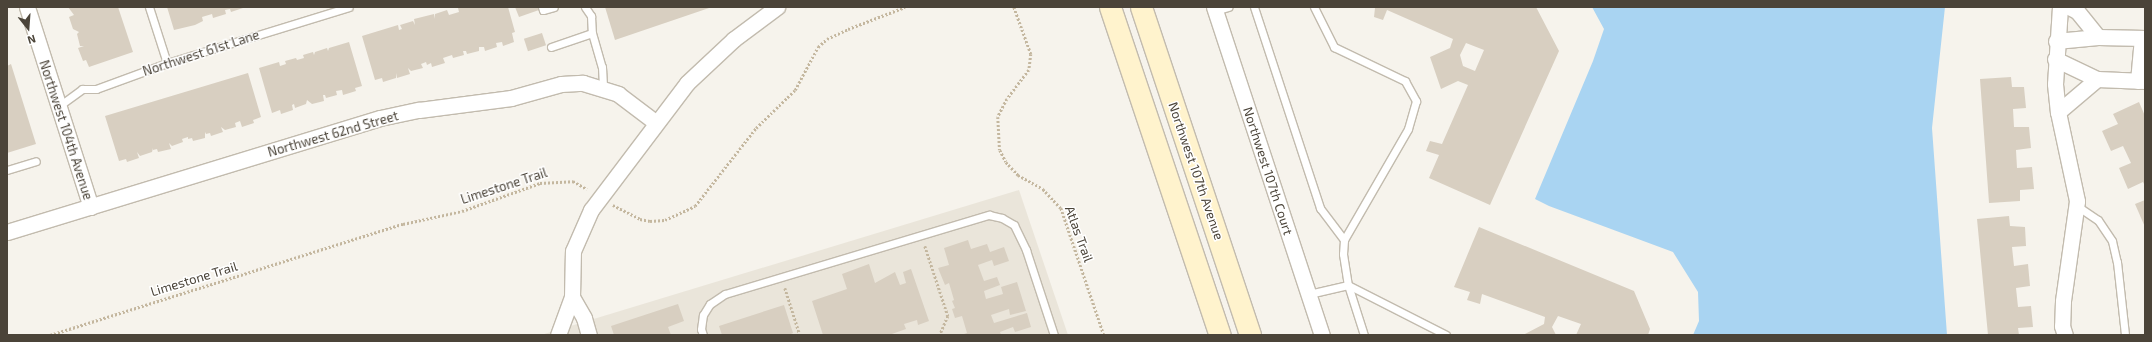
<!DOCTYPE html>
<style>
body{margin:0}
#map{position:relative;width:2152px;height:342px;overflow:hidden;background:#f6f3ec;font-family:"Exo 2",sans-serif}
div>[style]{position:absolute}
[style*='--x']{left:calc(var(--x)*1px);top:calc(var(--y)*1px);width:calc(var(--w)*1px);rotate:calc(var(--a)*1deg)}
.residential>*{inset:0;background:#eae5da}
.water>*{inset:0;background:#a9d4f2}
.building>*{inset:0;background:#d8cfc1;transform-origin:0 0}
.path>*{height:2.5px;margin-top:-1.25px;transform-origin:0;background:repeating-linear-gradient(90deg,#c4b79f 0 2px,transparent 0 4px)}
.roads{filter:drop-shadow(1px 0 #c2bbae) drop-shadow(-1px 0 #c2bbae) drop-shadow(0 1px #c2bbae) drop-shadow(0 -1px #c2bbae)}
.service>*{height:7px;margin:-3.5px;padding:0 3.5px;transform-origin:3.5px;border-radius:3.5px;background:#fff}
.minor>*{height:15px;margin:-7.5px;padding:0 7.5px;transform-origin:7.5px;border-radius:7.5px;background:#fff}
.secondary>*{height:21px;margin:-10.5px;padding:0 10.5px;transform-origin:10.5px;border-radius:10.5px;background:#fff3cd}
span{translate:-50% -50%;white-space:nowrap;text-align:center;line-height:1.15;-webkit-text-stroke:3px #fff;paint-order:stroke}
.street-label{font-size:13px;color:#4b4439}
.frame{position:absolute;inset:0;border:8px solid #4b4439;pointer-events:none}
.north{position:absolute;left:8px;top:8px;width:40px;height:40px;-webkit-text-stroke:3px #fff;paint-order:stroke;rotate:163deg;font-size:11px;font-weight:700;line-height:16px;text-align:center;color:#4b4439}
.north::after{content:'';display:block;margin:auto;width:14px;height:18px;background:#4b4439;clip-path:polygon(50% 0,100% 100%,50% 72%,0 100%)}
</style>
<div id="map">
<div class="residential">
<div style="clip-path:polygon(1019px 190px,1068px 335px,541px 335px)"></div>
</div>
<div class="water">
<div style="clip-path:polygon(1592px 7px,1945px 7px,1932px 128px,1947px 335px,1693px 335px,1699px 321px,1698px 292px,1673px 252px,1549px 206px,1535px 199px,1593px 61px,1604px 29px)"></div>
</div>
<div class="building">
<div style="clip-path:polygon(68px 7px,118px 7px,133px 52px,89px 67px,86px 60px,83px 61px,78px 48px,84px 46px,80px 46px,77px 34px,79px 32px,73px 29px,69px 17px,74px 15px)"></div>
<div style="clip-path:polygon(167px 7px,246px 7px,231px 12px,230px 9px,225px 10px,226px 14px,213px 18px,212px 14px,202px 17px,203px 21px,195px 25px,174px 30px)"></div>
<div style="clip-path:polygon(460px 7px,508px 7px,515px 32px,512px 33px,514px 42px,503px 46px,502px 42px,496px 43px,497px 47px,485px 51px,484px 47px,479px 47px,479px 51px,467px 54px,466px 51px,463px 51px,464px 55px,453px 58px,452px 55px,443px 58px,445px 63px,432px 67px,431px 63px,427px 65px,426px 62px,421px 64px,423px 68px,411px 71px,408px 68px,410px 74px,397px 78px,396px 73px,396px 78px,383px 82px,382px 78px,375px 80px,362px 36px,398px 25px,399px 30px,402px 29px,400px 25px,413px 21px,415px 25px,414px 19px,434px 14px,435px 19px,435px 14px,447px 10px,449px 15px,459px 12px,458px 8px)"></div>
<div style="clip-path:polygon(515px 7px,538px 7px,539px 10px,519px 17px)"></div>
<div style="clip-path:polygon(605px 7px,712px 7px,615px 40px)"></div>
<div style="clip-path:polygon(evenodd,1372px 7px,1536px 7px,1559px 51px,1490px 205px,1429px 178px,1439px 155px,1426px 151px,1430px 141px,1442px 144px,1468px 85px,1458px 81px,1441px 89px,1430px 57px,1450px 48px,1453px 39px,1387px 10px,1383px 20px,1374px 17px,1375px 8px,1372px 7px,1466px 43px,1484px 50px,1475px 71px,1463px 66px,1460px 55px,1466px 43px)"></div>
<div style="left:542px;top:33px;width:13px;height:19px;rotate:72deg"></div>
<div style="clip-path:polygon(349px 42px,362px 86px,355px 88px,356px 91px,343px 95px,342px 90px,336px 91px,337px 95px,326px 98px,325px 95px,323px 95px,324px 101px,312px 104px,307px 100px,306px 104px,295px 108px,294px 104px,292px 105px,293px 110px,281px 114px,280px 110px,272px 113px,259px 68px,279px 62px,280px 66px,286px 64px,285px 61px,296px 58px,297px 60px,304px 58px,303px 55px,313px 52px,314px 55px,315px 52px,327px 48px,328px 51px,329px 48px)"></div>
<div style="clip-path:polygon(11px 64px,36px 144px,7px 153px,7px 66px)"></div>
<div style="clip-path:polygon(248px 73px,261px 117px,253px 120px,254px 123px,242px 127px,240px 121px,235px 123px,236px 127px,225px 130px,221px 127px,223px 132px,211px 136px,210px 133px,206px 134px,205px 132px,205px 138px,193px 141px,192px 138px,188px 139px,188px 137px,182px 139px,183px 142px,172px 146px,169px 143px,171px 149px,158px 152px,157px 149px,153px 150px,153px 148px,152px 152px,140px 156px,137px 152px,139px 158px,127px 162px,126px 159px,119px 161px,105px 116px)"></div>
<div style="clip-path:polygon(2011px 77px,2012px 87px,2024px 87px,2026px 108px,2013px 109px,2014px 127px,2029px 127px,2031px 148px,2016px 150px,2017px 168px,2032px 167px,2034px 189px,2020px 190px,2020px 201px,1989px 203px,1980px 79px)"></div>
<div style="clip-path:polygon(2139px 102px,2145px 116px,2145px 186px,2143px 182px,2128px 189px,2119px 168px,2131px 163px,2123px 146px,2111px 151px,2102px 131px,2118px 124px,2113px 114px)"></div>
<div style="clip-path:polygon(2145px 200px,2145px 227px,2135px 204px)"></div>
<div style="clip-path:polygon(2009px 216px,2010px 226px,2025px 227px,2026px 246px,2012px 247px,2014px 266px,2028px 264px,2030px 286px,2016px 288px,2018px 307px,2031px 306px,2033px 327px,2018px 328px,2019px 335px,1988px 335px,1977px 219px)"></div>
<div style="clip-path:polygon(1479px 227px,1634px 291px,1650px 329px,1648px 335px,1576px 335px,1581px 324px,1558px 316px,1552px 327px,1556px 335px,1523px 335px,1544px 324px,1545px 317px,1482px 294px,1480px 304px,1467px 300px,1470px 292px,1454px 287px)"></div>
<div style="clip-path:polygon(968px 240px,971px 249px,987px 244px,990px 252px,1004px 247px,1009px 261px,994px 266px,992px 260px,978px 265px,984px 281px,997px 277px,1000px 285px,984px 291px,986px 299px,1003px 294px,1001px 287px,1017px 282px,1026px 311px,1010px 315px,1009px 309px,991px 315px,994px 323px,1027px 313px,1031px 327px,1015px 332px,1013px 327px,1000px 332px,1001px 335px,961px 335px,967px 333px,962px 316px,955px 318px,952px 309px,955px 308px,952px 301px,954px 300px,949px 283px,945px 285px,938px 268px,949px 265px,944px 248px)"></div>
<div style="clip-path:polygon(869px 264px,875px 283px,895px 272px,900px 285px,906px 283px,903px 272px,911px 269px,929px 321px,918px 325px,917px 320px,904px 324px,906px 329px,889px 335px,823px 335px,812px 301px,847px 289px,842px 274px)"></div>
<div style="clip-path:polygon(678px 304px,684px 321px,668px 327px,671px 335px,614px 335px,611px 326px)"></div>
<div style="clip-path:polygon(784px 305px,793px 333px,789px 335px,722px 335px,719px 326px)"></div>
</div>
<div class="path">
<div style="--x:1014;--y:7;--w:50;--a:70.1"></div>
<div style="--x:1031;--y:54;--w:16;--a:97"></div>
<div style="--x:1029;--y:70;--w:36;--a:127"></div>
<div style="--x:1007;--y:99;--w:20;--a:117"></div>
<div style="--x:998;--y:117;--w:33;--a:87"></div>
<div style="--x:1000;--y:150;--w:13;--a:63"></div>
<div style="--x:1006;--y:162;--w:18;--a:47"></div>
<div style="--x:1018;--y:175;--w:29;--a:29"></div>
<div style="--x:1043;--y:189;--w:26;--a:47"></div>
<div style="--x:1061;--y:208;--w:134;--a:71.3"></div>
<div style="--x:613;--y:205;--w:30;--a:27"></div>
<div style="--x:640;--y:219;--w:10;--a:11"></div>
<div style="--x:650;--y:221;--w:15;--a:-4"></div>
<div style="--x:665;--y:220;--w:33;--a:-25"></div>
<div style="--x:695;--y:206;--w:99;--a:-52"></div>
<div style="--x:756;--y:128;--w:54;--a:-44.3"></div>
<div style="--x:795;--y:90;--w:49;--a:-61.9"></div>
<div style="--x:818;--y:47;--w:12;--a:-42"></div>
<div style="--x:827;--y:39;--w:23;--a:-25"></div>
<div style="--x:848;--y:29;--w:61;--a:-21.1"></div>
<div style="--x:925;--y:246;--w:74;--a:71.8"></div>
<div style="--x:948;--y:316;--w:21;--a:113"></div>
<div style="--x:785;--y:288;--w:49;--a:72.3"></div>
<div style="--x:50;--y:335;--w:370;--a:-17.5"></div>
<div style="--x:403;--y:224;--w:60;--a:-12.4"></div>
<div style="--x:462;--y:211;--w:83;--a:-19.7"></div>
<div style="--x:540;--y:183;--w:33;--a:-3"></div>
<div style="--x:573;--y:181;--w:16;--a:30"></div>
</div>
<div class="roads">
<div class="service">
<div style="--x:149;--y:7;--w:59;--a:72.2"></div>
<div style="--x:542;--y:7;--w:3;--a:72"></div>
<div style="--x:543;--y:10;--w:11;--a:-15"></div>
<div style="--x:585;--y:7;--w:11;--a:56"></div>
<div style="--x:591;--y:16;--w:17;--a:87"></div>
<div style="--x:592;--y:33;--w:35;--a:74"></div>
<div style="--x:602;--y:67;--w:20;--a:87"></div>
<div style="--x:1254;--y:7;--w:212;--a:71.8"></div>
<div style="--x:1320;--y:208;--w:40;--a:53"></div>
<div style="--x:1344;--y:240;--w:14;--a:94"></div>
<div style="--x:1343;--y:254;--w:31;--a:81"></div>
<div style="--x:1348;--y:285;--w:110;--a:27"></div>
<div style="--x:1314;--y:7;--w:45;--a:63.4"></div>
<div style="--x:1334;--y:47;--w:79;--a:25.6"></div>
<div style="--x:1405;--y:81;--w:23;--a:61"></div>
<div style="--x:1416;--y:101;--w:29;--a:106"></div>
<div style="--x:1408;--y:129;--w:128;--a:120"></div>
<div style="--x:1215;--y:11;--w:14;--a:-17"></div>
<div style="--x:551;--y:47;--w:43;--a:-18.9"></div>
<div style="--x:59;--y:106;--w:29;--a:-36"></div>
<div style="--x:82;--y:89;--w:14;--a:0"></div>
<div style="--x:96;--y:89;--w:76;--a:-20.1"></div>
<div style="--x:167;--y:63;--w:190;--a:-17.1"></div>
<div style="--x:7;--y:170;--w:30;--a:-17"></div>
<div style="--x:2077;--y:206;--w:25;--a:34"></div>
<div style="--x:2098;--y:220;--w:25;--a:56"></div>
<div style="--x:2112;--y:241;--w:22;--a:77"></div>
<div style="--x:2117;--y:262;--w:73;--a:83.7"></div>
<div style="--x:1309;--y:294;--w:40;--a:-13"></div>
<div style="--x:1348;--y:285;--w:52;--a:72.3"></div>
<div style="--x:703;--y:335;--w:6;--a:-108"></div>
<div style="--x:701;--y:329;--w:14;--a:-82"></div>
<div style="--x:703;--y:315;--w:13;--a:-58"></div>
<div style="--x:710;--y:304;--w:18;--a:-34"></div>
<div style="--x:725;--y:294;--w:276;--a:-16.7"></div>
<div style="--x:989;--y:215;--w:13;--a:13"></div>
<div style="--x:1002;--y:218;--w:14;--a:30"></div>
<div style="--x:1014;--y:225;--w:28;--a:64"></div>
<div style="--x:1026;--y:250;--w:89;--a:71.8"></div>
</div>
<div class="minor">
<div style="--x:27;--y:7;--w:210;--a:72.3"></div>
<div style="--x:1214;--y:7;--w:345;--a:71.8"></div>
<div style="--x:2060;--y:7;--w:77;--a:93.7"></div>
<div style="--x:2055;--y:84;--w:28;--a:84"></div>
<div style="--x:2058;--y:112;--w:91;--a:77.9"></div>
<div style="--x:2077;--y:201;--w:101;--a:98"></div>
<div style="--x:2063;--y:301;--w:25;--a:92"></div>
<div style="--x:2062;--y:326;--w:9;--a:72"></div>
<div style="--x:2069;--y:7;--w:9;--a:27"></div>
<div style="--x:2077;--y:11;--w:33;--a:51"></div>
<div style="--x:2056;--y:41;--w:42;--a:-5.4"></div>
<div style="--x:2098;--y:37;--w:47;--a:1.2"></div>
<div style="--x:2055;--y:59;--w:47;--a:25.5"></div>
<div style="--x:2097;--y:79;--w:48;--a:2.4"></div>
<div style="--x:2138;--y:81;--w:43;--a:-84.7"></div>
<div style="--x:2058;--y:112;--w:51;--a:-40.2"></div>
<div style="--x:7;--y:232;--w:390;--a:-17"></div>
<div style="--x:380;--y:118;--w:40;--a:-12"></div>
<div style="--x:419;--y:110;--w:93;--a:-7.4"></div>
<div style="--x:511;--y:98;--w:52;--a:-15.6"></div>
<div style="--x:561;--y:84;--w:22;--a:-3"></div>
<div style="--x:583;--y:83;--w:37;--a:17"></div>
<div style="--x:618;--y:94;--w:46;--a:37.1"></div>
<div style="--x:572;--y:297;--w:24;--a:60"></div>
<div style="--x:584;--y:318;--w:18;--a:74"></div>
<div style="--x:558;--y:335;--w:40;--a:-69.8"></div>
<div style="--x:572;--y:297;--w:46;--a:-88.8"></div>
<div style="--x:573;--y:251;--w:45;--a:-66.3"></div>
<div style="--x:591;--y:210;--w:159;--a:-52.9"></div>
<div style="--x:687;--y:83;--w:64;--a:-43.1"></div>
<div style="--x:734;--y:39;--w:54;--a:-36.7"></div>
</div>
<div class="secondary">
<div style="--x:1110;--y:7;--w:346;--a:71.5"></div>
<div style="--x:1141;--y:7;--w:346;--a:71.6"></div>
</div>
</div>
<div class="street-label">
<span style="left:201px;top:53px;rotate:-18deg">Northwest 61st Lane</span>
<span style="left:66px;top:130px;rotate:72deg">Northwest 104th Avenue</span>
<span style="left:333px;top:134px;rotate:-16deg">Northwest 62nd Street</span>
<span style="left:1196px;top:171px;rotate:71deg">Northwest 107th Avenue</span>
<span style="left:1268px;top:171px;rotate:72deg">Northwest 107th Court</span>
<span style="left:504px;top:186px;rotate:-18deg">Limestone Trail</span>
<span style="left:1079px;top:234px;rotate:70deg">Atlas Trail</span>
<span style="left:194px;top:279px;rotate:-17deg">Limestone Trail</span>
</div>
<div class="frame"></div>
<div class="north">N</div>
</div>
